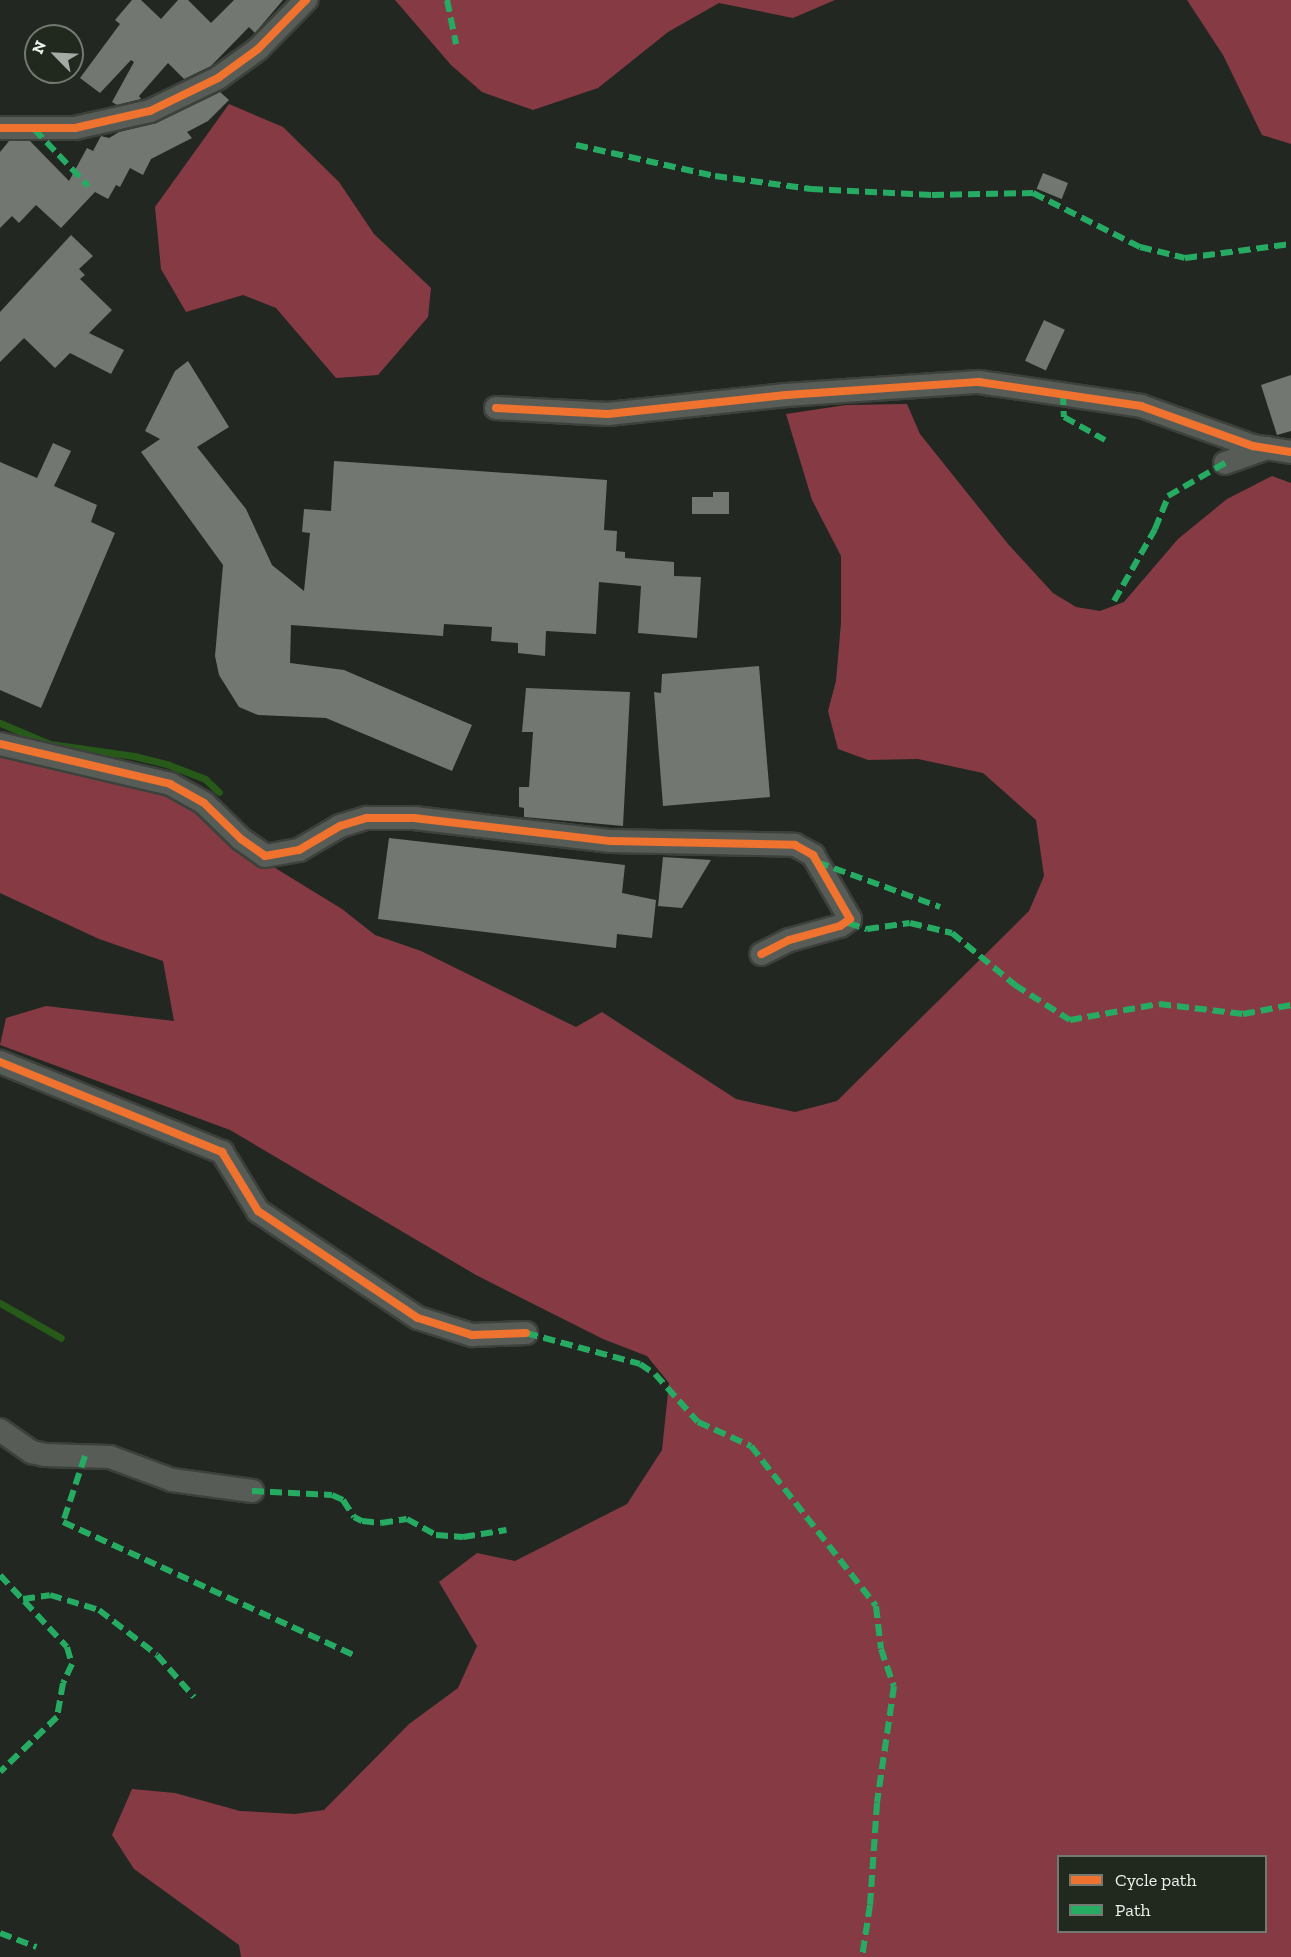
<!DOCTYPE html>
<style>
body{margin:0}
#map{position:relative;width:1291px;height:1957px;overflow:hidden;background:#222721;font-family:"Zilla Slab",serif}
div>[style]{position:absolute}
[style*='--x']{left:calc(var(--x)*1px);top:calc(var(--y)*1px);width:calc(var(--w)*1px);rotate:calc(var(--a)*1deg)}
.forest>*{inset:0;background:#863b44}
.stream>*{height:7px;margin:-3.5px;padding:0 3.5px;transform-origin:3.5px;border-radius:3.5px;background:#275a19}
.building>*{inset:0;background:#727771;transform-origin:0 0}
.roads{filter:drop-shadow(2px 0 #3d413c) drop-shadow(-2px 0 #3d413c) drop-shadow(0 2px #3d413c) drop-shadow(0 -2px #3d413c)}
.street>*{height:22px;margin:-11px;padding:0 11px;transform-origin:11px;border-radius:11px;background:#585c57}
.quiet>*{height:6px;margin-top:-3px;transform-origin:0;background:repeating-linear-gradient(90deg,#26ab63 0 12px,transparent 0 18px)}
.cycleway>*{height:8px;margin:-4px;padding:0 4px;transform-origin:4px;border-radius:4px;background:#ef722f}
span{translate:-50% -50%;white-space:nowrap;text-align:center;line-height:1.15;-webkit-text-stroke:6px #21291f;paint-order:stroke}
.legend{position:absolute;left:1057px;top:1855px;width:210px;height:78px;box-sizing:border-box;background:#21291f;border:2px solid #727971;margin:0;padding:8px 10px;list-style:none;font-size:18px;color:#ecf1eb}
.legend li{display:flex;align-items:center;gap:12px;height:30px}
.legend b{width:30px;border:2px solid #727971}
.north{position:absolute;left:24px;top:24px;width:60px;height:60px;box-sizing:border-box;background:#21291f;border:2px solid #727971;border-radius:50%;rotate:294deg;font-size:16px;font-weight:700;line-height:24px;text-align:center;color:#ecf1eb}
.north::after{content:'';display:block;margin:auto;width:21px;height:27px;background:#a5aaa4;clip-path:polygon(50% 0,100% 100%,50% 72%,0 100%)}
</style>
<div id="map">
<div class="forest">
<div style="clip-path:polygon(395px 0,835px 0,793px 18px,719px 3px,668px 32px,598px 88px,533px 110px,482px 92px,451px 65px)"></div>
<div style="clip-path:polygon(1187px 0,1291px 0,1291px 144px,1262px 135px,1223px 55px)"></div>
<div style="clip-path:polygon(229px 104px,283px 127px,339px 182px,374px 234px,431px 288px,428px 317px,378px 375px,336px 378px,276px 308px,243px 295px,186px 312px,161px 269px,155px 207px)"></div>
<div style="clip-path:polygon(evenodd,907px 404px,920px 434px,1008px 544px,1053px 593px,1076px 607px,1100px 611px,1124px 602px,1178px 539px,1227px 499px,1272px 476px,1291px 483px,1291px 1957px,241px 1957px,239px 1945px,134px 1869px,112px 1835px,132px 1789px,175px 1793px,240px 1811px,295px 1814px,324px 1810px,409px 1724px,458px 1688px,477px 1646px,439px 1582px,477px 1553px,515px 1561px,627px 1504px,662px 1450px,669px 1383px,647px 1356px,603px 1339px,476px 1275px,230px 1130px,0 1045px,6px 1018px,46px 1006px,174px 1021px,163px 961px,99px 939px,0 893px,0 750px,177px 792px,249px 852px,342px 909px,375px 935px,421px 951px,576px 1027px,602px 1012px,736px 1099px,795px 1112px,837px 1101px,1029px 911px,1044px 876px,1036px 820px,983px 773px,918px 759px,868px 760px,838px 749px,828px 711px,836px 681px,841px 623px,841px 556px,812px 500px,786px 414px,846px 405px,907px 404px,1058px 1856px,1266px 1856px,1266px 1932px,1058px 1932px,1058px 1856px)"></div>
</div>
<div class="stream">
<div style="--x:0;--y:723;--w:54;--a:22.8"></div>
<div style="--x:50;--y:744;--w:85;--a:8.1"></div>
<div style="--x:134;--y:756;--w:36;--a:14"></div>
<div style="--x:169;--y:765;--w:39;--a:21"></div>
<div style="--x:205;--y:779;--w:19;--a:43"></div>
<div style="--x:0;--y:1303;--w:70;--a:29.8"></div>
</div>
<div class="building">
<div style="clip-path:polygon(132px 0,141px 0,161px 19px,178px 0,188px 0,211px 23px,234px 0,283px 0,255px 33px,249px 27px,211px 66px,184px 79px,168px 63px,139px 96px,141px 99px,117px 105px,112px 102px,134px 62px,131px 60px,100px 93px,80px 78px,120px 24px,115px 20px)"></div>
<div style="clip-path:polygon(220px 92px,229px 100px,208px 121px,187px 132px,192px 138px,151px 159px,143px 175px,130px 168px,120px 187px,116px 185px,108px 199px,95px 192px,61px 228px,36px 205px,19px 223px,12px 216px,0 228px,0 152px,9px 141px,30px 141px,69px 181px,87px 148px,93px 151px,101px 136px,109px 138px,119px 132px,156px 123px)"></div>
<div style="left:1043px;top:173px;width:27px;height:17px;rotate:22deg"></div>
<div style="clip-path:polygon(71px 235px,93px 256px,79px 269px,85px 275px,80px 279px,112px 310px,89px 333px,124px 350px,111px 374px,70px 353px,55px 368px,24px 338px,0 362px,0 312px)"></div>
<div style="left:1044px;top:320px;width:23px;height:45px;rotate:25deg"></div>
<div style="clip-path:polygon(188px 361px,229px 427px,197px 447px,246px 509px,272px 565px,304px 591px,310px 533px,302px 532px,304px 509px,331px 511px,334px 461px,607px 480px,604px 530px,617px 531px,616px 551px,625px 552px,625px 558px,674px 562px,674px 576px,701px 577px,697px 638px,638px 633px,641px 586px,599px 582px,596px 634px,546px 631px,545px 656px,518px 653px,518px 643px,491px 641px,492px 627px,444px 624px,443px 636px,291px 625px,290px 663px,344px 670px,472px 725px,452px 771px,326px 718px,258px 715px,239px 707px,219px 675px,215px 656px,223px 565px,141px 452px,160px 439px,145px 431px,175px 371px)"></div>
<div style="clip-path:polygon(1291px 375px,1291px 431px,1277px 435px,1261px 385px)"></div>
<div style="clip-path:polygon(53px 443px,71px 451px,54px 486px,97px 505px,91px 522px,115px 533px,41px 708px,0 690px,0 462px,37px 478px)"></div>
<div style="clip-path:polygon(713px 492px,729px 492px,729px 514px,692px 514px,692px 497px,713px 497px)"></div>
<div style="clip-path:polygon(759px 666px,770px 797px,663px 806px,654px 692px,661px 693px,662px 674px)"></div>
<div style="clip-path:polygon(526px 688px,630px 692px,623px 826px,524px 817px,524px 808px,519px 807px,519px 787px,529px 787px,533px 732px,522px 732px)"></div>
<div style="clip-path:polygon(389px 838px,625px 865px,622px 893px,656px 900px,652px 938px,617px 934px,616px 948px,378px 919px)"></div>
<div style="clip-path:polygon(663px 857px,711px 860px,682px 908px,658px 906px)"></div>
</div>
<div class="roads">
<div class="street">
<div style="--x:0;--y:128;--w:75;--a:0"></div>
<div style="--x:75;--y:128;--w:77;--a:-12.8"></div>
<div style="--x:150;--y:111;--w:76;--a:-25.9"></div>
<div style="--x:218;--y:78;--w:49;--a:-35.9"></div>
<div style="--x:258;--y:49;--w:69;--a:-45.6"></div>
<div style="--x:496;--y:408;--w:112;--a:3.1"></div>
<div style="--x:608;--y:414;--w:179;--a:-6.1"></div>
<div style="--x:786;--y:395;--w:193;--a:-3.9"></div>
<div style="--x:979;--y:382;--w:164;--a:8.4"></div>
<div style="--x:1141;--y:406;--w:119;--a:19.7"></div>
<div style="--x:1253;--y:446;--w:38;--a:9"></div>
<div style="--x:1225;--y:463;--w:45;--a:-19.7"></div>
<div style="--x:0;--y:744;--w:175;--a:13.2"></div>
<div style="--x:170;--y:784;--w:39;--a:29"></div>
<div style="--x:204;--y:803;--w:52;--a:44.2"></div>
<div style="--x:241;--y:839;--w:29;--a:35"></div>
<div style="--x:265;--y:856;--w:35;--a:-10"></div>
<div style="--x:299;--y:850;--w:48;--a:-30.3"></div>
<div style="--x:340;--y:826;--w:28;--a:-17"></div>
<div style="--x:367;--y:818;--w:47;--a:0"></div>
<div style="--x:414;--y:818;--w:198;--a:6.7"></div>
<div style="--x:611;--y:841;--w:184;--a:1.2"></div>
<div style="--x:795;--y:845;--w:21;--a:29"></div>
<div style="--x:813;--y:855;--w:74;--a:60"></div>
<div style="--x:850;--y:919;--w:12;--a:145"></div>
<div style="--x:840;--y:926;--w:53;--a:164.6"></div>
<div style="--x:789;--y:940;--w:31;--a:153"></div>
<div style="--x:0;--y:1062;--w:240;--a:22.1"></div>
<div style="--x:222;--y:1152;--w:69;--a:58.6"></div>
<div style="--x:258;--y:1211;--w:192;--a:33.8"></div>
<div style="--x:418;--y:1318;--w:57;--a:17.5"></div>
<div style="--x:472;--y:1335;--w:54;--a:-2.1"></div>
<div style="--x:0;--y:1430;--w:39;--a:35"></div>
<div style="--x:32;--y:1452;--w:13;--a:13"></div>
<div style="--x:45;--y:1455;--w:65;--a:1.8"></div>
<div style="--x:110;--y:1457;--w:66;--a:20.4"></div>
<div style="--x:172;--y:1480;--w:81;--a:7.8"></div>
</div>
</div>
<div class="quiet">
<div style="--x:447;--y:0;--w:45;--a:78.4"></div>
<div style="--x:34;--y:129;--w:79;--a:46.5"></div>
<div style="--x:576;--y:145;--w:142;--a:12.6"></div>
<div style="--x:715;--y:176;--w:97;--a:7.7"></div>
<div style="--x:811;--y:189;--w:121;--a:2.8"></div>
<div style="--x:932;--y:195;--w:101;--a:-1.1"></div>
<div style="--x:1033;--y:193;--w:120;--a:26.8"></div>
<div style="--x:1140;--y:247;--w:46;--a:13.7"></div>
<div style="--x:1185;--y:258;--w:107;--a:-7.5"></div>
<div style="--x:1063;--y:393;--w:24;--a:88"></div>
<div style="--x:1064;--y:417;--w:47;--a:29.3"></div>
<div style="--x:1114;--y:601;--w:83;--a:-60.3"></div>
<div style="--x:1155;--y:529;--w:35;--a:-68"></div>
<div style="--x:1168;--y:496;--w:66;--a:-30.1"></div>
<div style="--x:817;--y:862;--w:131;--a:20.1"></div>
<div style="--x:848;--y:923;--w:20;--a:18"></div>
<div style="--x:867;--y:929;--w:43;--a:-7.9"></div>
<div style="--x:910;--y:923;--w:43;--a:13.4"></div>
<div style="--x:952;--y:933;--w:82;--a:39.5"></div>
<div style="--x:1015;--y:985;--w:65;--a:32.5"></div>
<div style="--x:1070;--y:1020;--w:90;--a:-10.2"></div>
<div style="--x:1159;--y:1004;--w:85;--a:6.8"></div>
<div style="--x:1243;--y:1014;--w:49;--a:-10.6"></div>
<div style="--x:526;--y:1333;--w:118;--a:15.2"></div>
<div style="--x:640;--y:1364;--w:18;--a:34"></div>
<div style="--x:655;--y:1374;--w:64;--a:48.1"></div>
<div style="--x:698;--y:1422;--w:58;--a:24.4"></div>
<div style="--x:751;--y:1446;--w:203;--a:52"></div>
<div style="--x:876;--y:1606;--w:43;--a:83.4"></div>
<div style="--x:881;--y:1649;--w:39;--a:71"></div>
<div style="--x:894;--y:1686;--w:118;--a:98.3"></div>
<div style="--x:877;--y:1803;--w:102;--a:93.9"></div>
<div style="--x:870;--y:1905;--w:53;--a:98.7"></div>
<div style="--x:85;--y:1456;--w:70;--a:108.4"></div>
<div style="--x:63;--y:1522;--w:322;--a:24.6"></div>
<div style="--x:252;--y:1491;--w:80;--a:2.9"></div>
<div style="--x:332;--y:1495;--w:12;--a:24"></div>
<div style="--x:343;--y:1500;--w:20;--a:57"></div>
<div style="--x:354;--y:1517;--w:9;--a:27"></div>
<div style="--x:362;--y:1521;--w:19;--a:6"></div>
<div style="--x:381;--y:1523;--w:26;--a:-9"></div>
<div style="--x:407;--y:1519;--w:33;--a:29"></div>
<div style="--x:436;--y:1535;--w:27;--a:4"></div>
<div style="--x:463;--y:1537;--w:44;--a:-9.2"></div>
<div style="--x:0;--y:1575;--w:98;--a:47.1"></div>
<div style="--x:67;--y:1647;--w:18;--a:74"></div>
<div style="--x:72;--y:1664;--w:21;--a:115"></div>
<div style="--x:63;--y:1683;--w:35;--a:100"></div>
<div style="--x:57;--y:1717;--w:79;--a:136"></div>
<div style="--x:23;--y:1599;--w:27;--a:-8"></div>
<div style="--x:50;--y:1595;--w:51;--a:17"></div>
<div style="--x:99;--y:1610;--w:73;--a:37.8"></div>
<div style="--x:157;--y:1655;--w:56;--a:48.6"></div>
<div style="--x:0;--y:1933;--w:39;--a:21"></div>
</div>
<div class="cycleway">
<div style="--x:0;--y:128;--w:75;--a:0"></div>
<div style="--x:75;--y:128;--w:77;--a:-12.8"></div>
<div style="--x:150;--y:111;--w:76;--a:-25.9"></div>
<div style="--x:218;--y:78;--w:49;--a:-35.9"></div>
<div style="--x:258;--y:49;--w:69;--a:-45.6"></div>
<div style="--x:496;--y:408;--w:112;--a:3.1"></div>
<div style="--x:608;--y:414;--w:179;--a:-6.1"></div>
<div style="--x:786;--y:395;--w:193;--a:-3.9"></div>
<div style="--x:979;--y:382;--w:164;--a:8.4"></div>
<div style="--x:1141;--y:406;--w:119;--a:19.7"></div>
<div style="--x:1253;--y:446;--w:38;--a:9"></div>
<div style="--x:0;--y:744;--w:175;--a:13.2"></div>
<div style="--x:170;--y:784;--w:39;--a:29"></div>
<div style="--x:204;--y:803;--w:52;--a:44.2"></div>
<div style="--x:241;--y:839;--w:29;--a:35"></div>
<div style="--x:265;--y:856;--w:35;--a:-10"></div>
<div style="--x:299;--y:850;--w:48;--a:-30.3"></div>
<div style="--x:340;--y:826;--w:28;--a:-17"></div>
<div style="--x:367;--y:818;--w:47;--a:0"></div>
<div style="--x:414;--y:818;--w:198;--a:6.7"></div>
<div style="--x:611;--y:841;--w:184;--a:1.2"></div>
<div style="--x:795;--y:845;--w:21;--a:29"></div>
<div style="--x:813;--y:855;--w:74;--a:60"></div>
<div style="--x:850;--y:919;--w:12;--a:145"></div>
<div style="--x:840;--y:926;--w:53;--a:164.6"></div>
<div style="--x:789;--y:940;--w:31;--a:153"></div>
<div style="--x:0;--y:1062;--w:240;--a:22.1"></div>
<div style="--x:222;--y:1152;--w:69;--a:58.6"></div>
<div style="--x:258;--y:1211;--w:192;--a:33.8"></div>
<div style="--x:418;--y:1318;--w:57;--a:17.5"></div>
<div style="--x:472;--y:1335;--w:54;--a:-2.1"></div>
</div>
<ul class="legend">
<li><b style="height:8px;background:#ef722f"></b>Cycle path</li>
<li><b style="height:8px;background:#26ab63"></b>Path</li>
</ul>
<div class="north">N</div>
</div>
